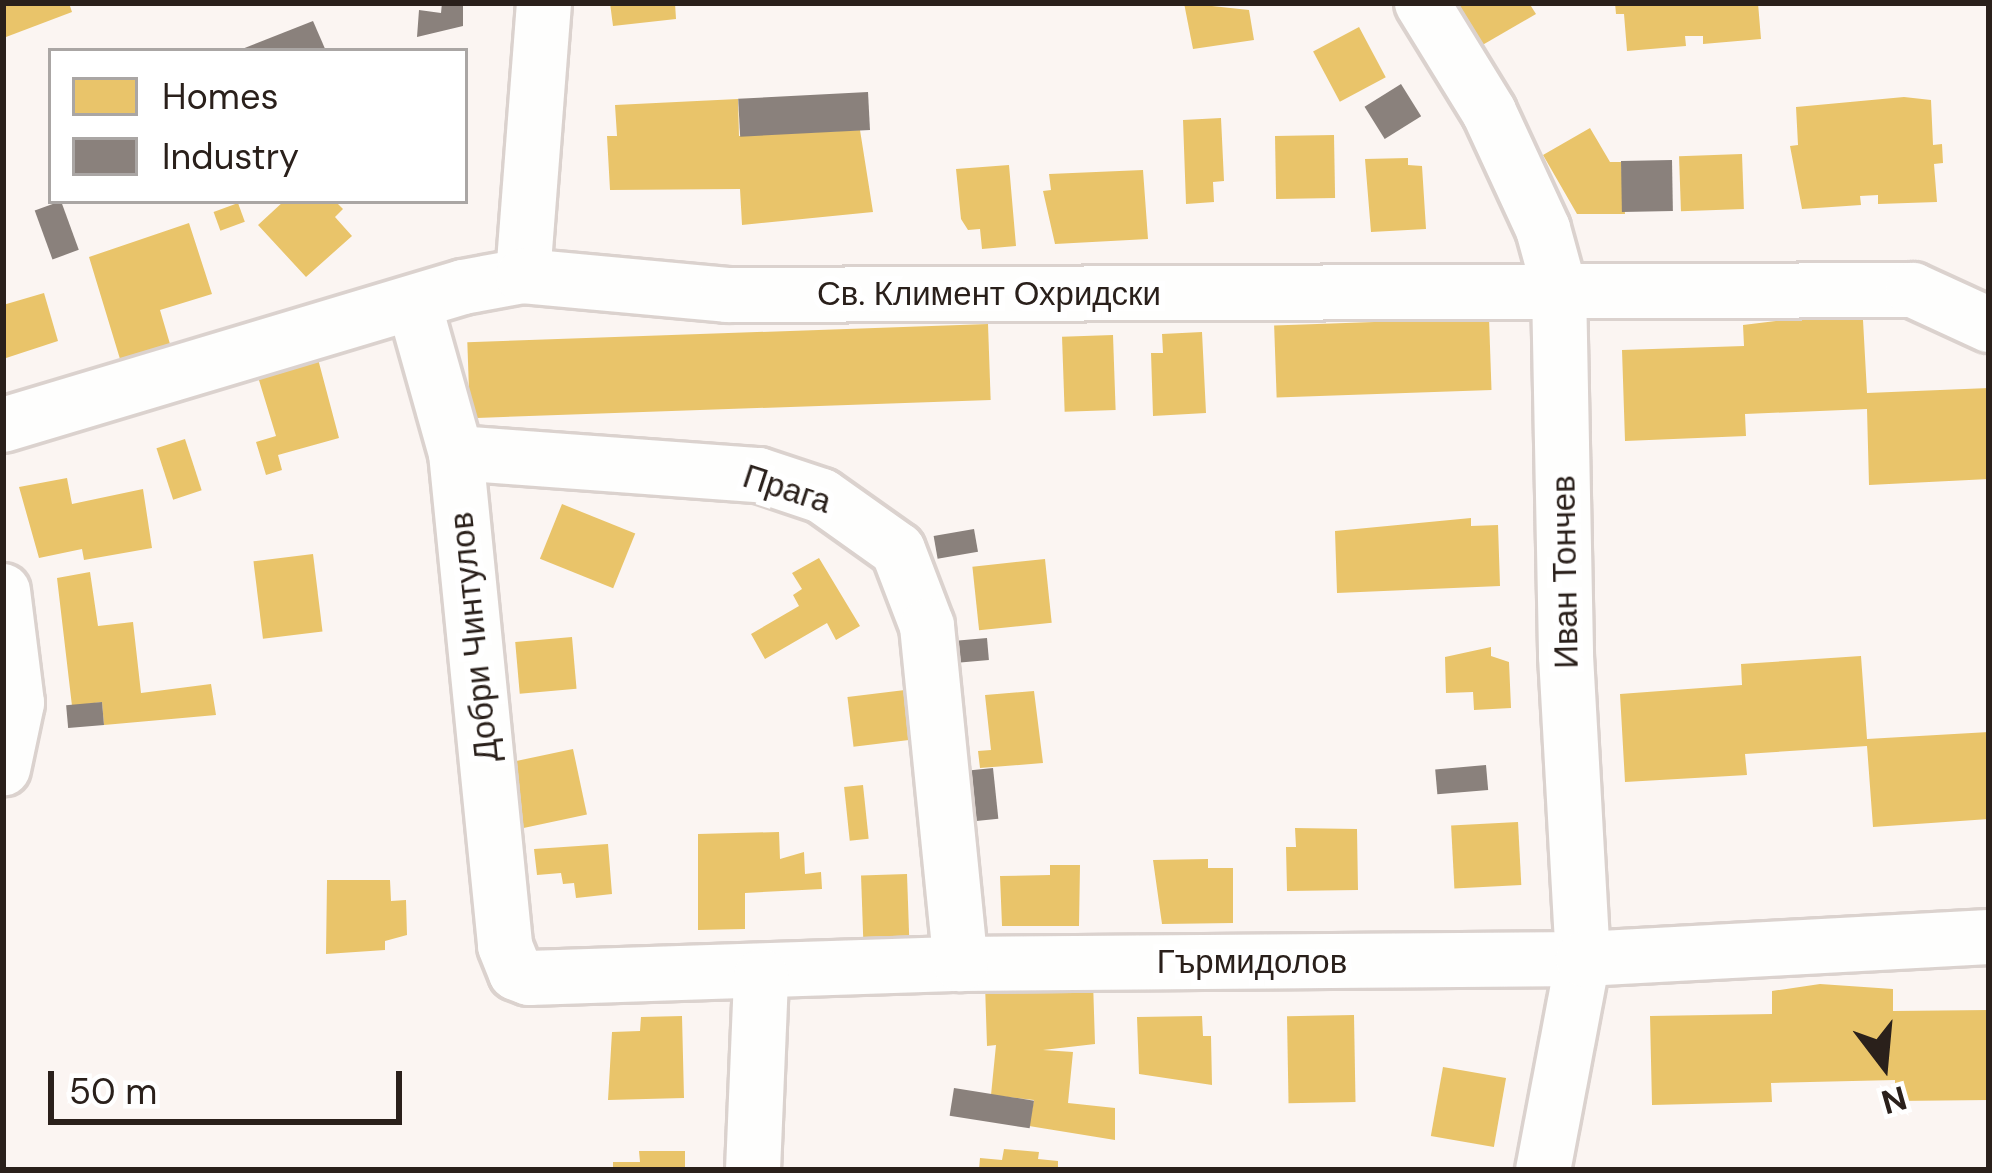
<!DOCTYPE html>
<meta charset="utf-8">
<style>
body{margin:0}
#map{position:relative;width:1992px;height:1173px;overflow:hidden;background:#fbf5f2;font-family:"DM Sans",sans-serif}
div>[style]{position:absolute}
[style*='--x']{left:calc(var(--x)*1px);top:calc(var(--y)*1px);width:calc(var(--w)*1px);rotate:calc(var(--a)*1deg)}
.homes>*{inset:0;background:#e9c46a;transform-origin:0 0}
.industry>*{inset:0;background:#8a817c;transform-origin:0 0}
.roads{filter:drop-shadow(3px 0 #dbd2ce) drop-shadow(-3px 0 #dbd2ce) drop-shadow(0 3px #dbd2ce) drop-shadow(0 -3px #dbd2ce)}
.street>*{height:54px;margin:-27px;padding:0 27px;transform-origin:27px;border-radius:27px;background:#fefefd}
span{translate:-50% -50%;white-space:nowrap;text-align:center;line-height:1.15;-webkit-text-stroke:12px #fff;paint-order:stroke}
.street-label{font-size:33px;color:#2a201b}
.frame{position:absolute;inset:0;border:6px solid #2a201b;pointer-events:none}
.legend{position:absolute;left:48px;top:48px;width:420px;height:156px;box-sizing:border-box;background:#fff;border:3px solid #aaa6a4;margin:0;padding:15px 21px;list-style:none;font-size:36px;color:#2a201b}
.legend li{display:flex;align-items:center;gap:24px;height:60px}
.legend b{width:60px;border:3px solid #aaa6a4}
.north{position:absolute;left:1824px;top:1005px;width:120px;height:120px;-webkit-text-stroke:9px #fff;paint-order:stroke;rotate:164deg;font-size:33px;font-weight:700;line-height:48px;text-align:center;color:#2a201b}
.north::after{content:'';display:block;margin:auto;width:42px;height:54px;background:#2a201b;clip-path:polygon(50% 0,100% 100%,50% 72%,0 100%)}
.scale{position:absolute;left:48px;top:1071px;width:354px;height:54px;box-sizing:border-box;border:6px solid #2a201b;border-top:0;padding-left:15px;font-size:36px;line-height:42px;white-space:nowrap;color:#2a201b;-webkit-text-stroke:9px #fff;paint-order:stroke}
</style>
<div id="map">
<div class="homes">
<div style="clip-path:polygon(3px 3px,69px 3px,72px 12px,6px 37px)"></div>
<div style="clip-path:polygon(610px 3px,675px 3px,676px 19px,613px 26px)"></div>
<div style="clip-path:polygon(1184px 3px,1249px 10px,1254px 40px,1193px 49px)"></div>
<div style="clip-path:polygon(1453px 3px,1529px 3px,1536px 14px,1479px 47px)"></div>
<div style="clip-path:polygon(1615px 3px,1758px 3px,1761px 39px,1703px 44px,1703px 36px,1685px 36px,1686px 46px,1627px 51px,1624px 14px,1616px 14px)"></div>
<div style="left:1359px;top:27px;width:57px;height:52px;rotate:62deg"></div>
<div style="clip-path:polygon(1904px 97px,1931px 100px,1933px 145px,1942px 144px,1943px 163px,1934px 164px,1937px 202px,1878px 204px,1878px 195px,1860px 196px,1861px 205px,1802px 209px,1790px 146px,1798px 145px,1796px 107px)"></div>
<div style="clip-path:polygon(738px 99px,739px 136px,860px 130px,873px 212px,742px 225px,740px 189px,610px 190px,607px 136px,617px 136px,615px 105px)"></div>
<div style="clip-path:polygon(1221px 118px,1224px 181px,1213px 182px,1214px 202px,1186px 204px,1183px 120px)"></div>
<div style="clip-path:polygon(1590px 128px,1610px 162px,1621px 162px,1625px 214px,1577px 214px,1543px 155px)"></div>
<div style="left:1334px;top:135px;width:63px;height:59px;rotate:89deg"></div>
<div style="left:1742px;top:154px;width:55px;height:63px;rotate:88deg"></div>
<div style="clip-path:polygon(1408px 158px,1408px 165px,1422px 166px,1426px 229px,1371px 232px,1365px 159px)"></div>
<div style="clip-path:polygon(1009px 165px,1016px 246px,982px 249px,980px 229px,968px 230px,961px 219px,956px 169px)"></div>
<div style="clip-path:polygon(1143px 170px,1148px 239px,1055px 244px,1043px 191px,1051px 190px,1049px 174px)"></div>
<div style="clip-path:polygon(284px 201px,335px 201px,343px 209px,335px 217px,352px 236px,306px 277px,258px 225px)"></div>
<div style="left:238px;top:203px;width:20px;height:26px;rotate:70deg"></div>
<div style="clip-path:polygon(189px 223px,212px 294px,160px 310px,170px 344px,120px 359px,89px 257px)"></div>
<div style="clip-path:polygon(44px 293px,58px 341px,3px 359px,3px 305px)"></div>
<div style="clip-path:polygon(1816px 316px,1863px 320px,1867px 393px,1989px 388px,1989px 479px,1869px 485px,1867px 409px,1745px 414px,1746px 436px,1625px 441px,1622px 350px,1744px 346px,1743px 325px)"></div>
<div style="left:1489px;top:318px;width:72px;height:215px;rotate:88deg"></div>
<div style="left:988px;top:324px;width:76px;height:521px;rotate:88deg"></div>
<div style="clip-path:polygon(1202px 332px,1206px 413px,1153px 416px,1151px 353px,1163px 353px,1162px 334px)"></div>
<div style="left:1113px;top:335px;width:75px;height:51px;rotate:88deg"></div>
<div style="clip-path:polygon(318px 359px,339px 438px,278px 455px,282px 470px,266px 475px,256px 442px,276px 436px,258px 377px)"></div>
<div style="left:185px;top:439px;width:54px;height:30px;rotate:72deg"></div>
<div style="clip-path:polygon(67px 478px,72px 504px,143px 489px,152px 548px,84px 560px,82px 549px,39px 558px,19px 487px)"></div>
<div style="left:562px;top:504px;width:79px;height:59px;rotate:22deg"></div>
<div style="clip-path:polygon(1471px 518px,1471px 526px,1498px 525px,1500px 586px,1337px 593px,1335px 531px)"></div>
<div style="left:313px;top:554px;width:78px;height:60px;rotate:83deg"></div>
<div style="clip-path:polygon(819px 558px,860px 626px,836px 640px,827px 623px,765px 659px,751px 634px,799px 606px,793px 595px,802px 589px,792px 573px)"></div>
<div style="left:1045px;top:559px;width:64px;height:73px;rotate:84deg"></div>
<div style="clip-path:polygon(90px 572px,98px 626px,133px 622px,141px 693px,211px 684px,216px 715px,104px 725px,102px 702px,72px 706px,57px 578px)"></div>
<div style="left:572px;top:637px;width:52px;height:57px;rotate:85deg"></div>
<div style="clip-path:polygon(1491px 647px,1491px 656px,1509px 662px,1511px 708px,1474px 710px,1473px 692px,1446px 693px,1445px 657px)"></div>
<div style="clip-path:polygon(1861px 656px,1867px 739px,1989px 732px,1989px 819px,1873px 827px,1867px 746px,1745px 754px,1747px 775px,1625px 782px,1620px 694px,1742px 685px,1741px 664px)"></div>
<div style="left:905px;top:690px;width:50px;height:58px;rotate:83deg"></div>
<div style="clip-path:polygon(1034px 691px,1043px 763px,980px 768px,978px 751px,991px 750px,985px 695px)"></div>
<div style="left:573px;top:749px;width:67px;height:72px;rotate:78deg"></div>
<div style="left:863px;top:785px;width:54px;height:19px;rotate:84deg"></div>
<div style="left:1518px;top:822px;width:63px;height:67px;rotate:87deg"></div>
<div style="clip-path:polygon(1295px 828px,1357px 829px,1358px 890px,1287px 891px,1286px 847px,1296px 847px)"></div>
<div style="clip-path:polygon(779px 832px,780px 859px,804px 852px,805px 874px,821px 872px,822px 889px,745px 893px,745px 929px,698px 930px,698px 834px)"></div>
<div style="clip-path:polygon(608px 844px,612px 894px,576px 898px,574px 883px,563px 884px,561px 873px,537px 875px,534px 849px)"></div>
<div style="clip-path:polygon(1208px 859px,1208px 868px,1233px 868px,1233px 923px,1162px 924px,1153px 860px)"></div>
<div style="clip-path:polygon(1050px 865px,1080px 865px,1079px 926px,1002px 926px,1000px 876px,1050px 875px)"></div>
<div style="left:907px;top:874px;width:62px;height:46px;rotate:88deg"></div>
<div style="clip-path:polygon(327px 880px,390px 880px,391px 901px,406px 900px,407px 935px,385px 941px,385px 950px,326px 954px)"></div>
<div style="clip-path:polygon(1093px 981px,1095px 1044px,1043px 1050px,1073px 1052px,1068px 1103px,1115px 1108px,1115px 1140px,1029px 1126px,1034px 1100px,991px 1095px,996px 1045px,987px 1046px,985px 984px)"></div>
<div style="clip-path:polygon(1820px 984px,1893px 989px,1893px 1011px,1989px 1010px,1989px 1100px,1895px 1101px,1895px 1080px,1771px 1083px,1772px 1102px,1652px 1105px,1650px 1016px,1772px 1014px,1772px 991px)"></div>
<div style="left:1354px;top:1015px;width:87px;height:67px;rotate:89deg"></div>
<div style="clip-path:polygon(682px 1016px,684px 1098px,608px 1100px,612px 1032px,640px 1031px,641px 1017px)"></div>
<div style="clip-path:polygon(1202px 1016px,1203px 1036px,1211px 1036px,1212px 1085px,1139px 1074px,1137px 1017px)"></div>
<div style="left:1443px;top:1067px;width:64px;height:70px;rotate:10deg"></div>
<div style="clip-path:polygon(1004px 1149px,1039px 1152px,1038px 1159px,1058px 1161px,1058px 1170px,979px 1170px,980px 1158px,1002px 1160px)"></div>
<div style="clip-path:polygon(639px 1151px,685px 1151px,685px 1170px,613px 1170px,613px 1162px,640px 1162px)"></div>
</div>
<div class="industry">
<div style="clip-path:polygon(442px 3px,463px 3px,463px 26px,417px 37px,419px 10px,441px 13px)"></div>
<div style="clip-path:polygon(313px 21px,326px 51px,237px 51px)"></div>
<div style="left:1401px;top:84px;width:38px;height:43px;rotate:58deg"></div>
<div style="left:868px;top:92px;width:38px;height:130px;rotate:87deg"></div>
<div style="left:1672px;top:160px;width:51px;height:51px;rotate:89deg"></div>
<div style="left:61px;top:201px;width:52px;height:28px;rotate:70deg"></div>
<div style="left:974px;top:529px;width:23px;height:41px;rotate:80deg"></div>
<div style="left:987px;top:638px;width:22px;height:43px;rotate:85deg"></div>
<div style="left:102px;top:702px;width:23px;height:36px;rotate:85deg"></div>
<div style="left:1486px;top:765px;width:25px;height:51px;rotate:85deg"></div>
<div style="left:993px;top:768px;width:51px;height:37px;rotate:84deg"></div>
<div style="left:954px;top:1088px;width:81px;height:28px;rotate:9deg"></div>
</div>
<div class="roads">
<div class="street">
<div style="--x:1422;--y:3;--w:128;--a:58.4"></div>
<div style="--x:1489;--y:112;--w:129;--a:65.2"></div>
<div style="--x:1543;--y:229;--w:60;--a:74.6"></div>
<div style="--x:1559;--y:287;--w:369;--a:88.9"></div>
<div style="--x:1566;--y:656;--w:303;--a:86.8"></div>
<div style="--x:1583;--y:959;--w:215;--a:100.7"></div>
<div style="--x:523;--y:276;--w:274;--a:-85.6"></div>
<div style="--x:414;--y:304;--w:155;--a:74.3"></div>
<div style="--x:456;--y:453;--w:495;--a:84.3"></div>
<div style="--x:505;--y:946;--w:29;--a:68"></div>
<div style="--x:516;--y:973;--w:14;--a:21"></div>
<div style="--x:529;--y:978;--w:432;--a:-1.9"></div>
<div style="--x:961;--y:964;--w:622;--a:-0.46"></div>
<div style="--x:1583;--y:959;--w:407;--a:-3.1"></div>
<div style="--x:3;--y:425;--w:480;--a:-16.7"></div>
<div style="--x:463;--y:287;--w:61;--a:-10.4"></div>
<div style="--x:523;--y:276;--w:205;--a:5.3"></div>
<div style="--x:727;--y:295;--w:1186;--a:-0.24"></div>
<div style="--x:1913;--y:290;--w:84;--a:24.7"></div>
<div style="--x:456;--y:453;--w:304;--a:4.2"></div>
<div style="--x:759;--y:475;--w:66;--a:18.4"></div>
<div style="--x:822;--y:496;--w:93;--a:35.4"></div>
<div style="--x:898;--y:550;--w:81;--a:69.1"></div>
<div style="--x:927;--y:626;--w:340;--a:84.3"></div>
<div style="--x:3;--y:591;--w:113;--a:82.9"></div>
<div style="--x:17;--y:703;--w:67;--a:102"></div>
<div style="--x:753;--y:1170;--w:194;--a:-87.6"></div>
</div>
</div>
<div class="street-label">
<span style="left:989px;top:294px">Св. Климент Охридски</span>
<span style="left:787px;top:489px;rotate:18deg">Прага</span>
<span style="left:1565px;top:572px;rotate:-91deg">Иван Тончев</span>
<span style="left:474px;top:637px;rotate:-96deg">Добри Чинтулов</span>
<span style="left:1252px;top:962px">Гърмидолов</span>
</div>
<div class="frame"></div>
<ul class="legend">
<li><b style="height:33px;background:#e9c46a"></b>Homes</li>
<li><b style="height:33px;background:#8a817c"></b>Industry</li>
</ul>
<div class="north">N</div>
<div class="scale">50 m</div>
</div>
